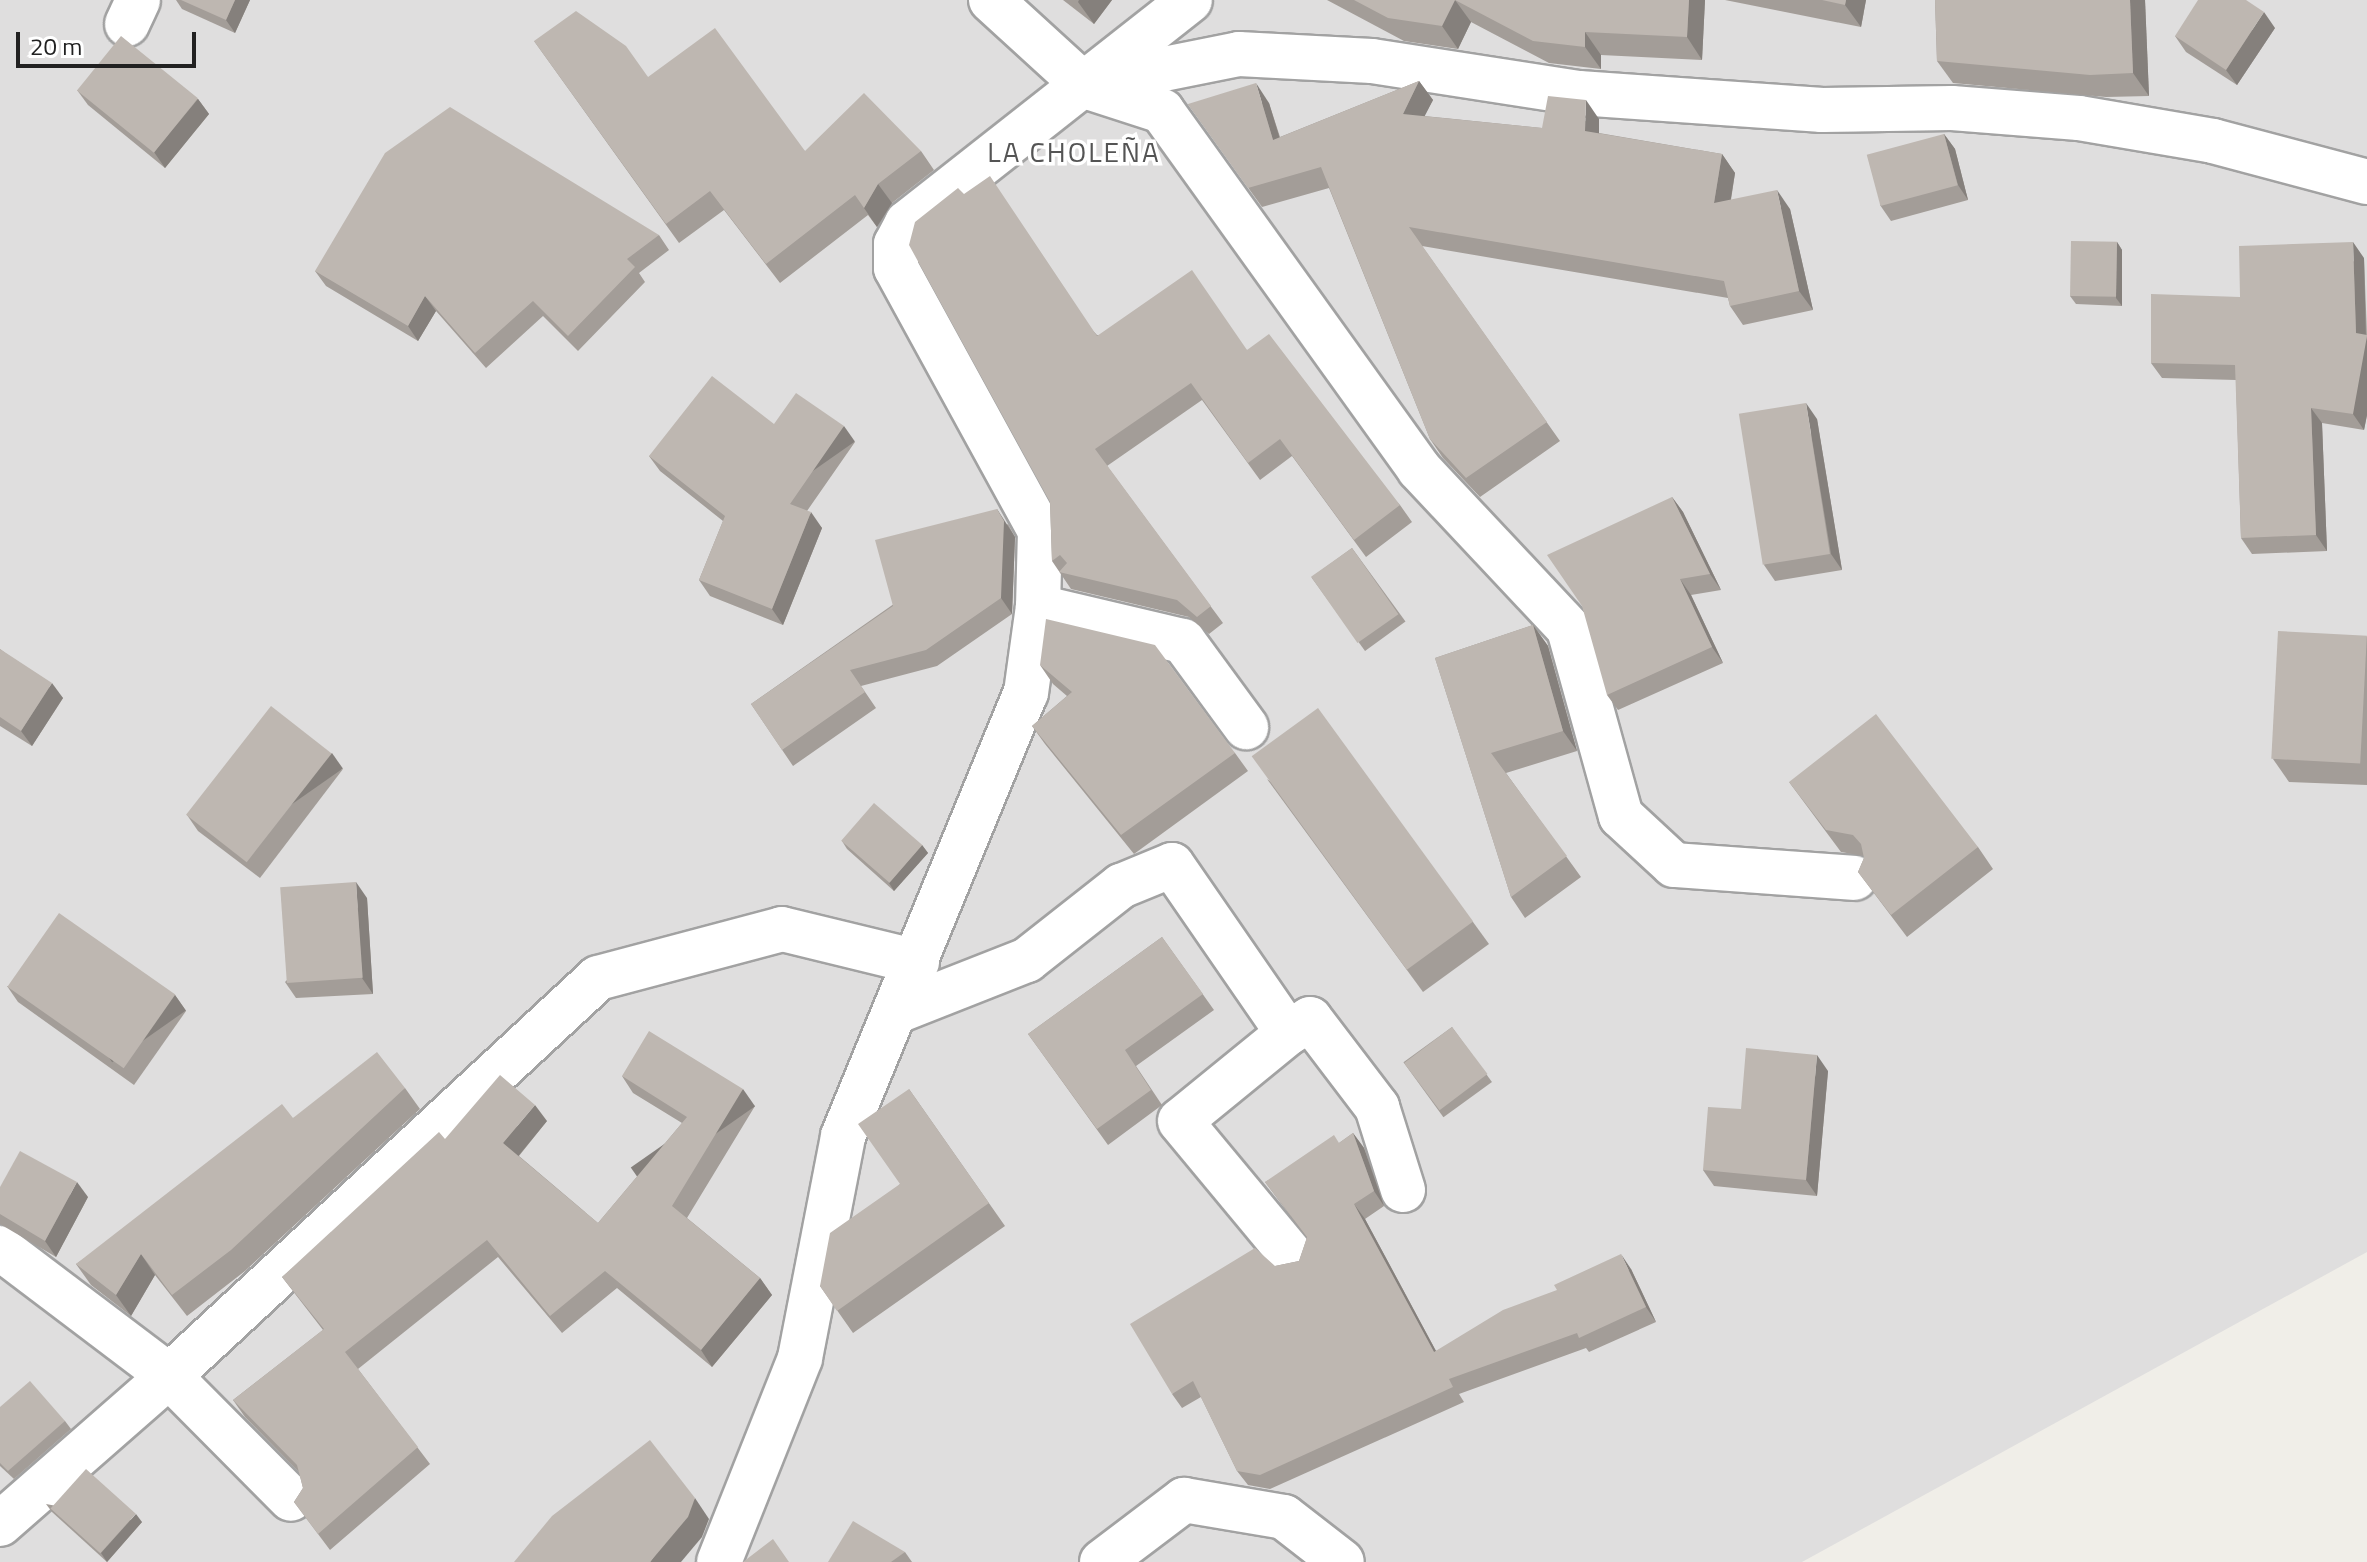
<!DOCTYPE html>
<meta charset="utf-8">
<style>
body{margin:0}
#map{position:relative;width:2367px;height:1562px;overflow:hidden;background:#f0eee8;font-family:"Titillium Web",sans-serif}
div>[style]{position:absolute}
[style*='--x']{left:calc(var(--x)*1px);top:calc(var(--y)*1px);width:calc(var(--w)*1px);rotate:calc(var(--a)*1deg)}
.residential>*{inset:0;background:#dfdede}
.roads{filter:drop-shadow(2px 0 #a2a2a2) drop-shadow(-2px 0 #a2a2a2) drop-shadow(0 2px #a2a2a2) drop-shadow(0 -2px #a2a2a2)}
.minor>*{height:44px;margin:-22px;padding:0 22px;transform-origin:22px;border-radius:22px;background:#fff}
.wall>*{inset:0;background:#a39d98;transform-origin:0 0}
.shaded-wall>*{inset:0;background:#85807c;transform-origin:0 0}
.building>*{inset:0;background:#beb7b1;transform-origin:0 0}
span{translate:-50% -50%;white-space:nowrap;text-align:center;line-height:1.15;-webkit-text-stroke:7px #fff;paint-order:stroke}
.quarter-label{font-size:28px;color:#545454;letter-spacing:2px}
.scale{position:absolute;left:16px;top:32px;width:180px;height:36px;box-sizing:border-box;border:4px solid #212121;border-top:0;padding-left:10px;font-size:24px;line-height:28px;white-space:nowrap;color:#212121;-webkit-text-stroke:6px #fff;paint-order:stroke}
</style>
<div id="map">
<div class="residential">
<div style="clip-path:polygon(0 0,2367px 0,2367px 1252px,1802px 1562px,0 1562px)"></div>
</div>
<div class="roads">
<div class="minor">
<div style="--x:991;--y:0;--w:126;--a:42.4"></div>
<div style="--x:1084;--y:85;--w:158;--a:-11.3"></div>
<div style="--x:1239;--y:54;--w:133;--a:3"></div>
<div style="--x:1372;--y:61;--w:209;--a:8.8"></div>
<div style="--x:1579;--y:93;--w:244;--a:4"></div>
<div style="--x:1822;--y:110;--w:130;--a:-0.9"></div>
<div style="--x:1952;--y:108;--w:127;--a:4.5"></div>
<div style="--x:2079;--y:118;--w:136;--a:9.7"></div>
<div style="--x:2213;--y:141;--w:159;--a:14.9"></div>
<div style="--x:127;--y:24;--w:26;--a:-65"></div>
<div style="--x:1088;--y:87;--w:78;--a:18"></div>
<div style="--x:1162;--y:111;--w:441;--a:54.3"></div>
<div style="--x:1419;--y:469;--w:219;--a:46.8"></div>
<div style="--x:1569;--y:629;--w:194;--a:74.5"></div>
<div style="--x:1621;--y:816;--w:72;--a:42.8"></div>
<div style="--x:1674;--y:865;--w:181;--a:4.1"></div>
<div style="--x:1038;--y:607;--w:149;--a:13.2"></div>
<div style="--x:1183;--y:641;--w:107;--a:53.8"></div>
<div style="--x:895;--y:1012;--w:142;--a:-21.5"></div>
<div style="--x:1027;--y:960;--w:120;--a:-38.2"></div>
<div style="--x:1121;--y:886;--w:55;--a:-22.4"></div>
<div style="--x:1172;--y:865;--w:204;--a:55.4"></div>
<div style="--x:1288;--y:1033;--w:139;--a:140.8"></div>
<div style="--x:1180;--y:1121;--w:177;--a:50.3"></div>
<div style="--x:1288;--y:1033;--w:26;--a:-32"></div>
<div style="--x:1310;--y:1019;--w:111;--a:52.7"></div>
<div style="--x:1377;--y:1107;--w:87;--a:72.6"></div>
<div style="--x:0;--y:1248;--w:212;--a:37.1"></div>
<div style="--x:169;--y:1376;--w:173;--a:45.2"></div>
<div style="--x:0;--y:1524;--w:225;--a:-41.2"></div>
<div style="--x:169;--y:1376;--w:585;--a:-42.85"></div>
<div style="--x:598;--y:978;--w:190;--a:-14.9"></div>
<div style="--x:782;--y:929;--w:139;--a:13.7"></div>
<div style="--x:719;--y:1562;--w:219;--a:-68.3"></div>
<div style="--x:800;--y:1358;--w:226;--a:-79"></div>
<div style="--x:843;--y:1136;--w:479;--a:-67.6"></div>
<div style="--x:1026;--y:693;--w:87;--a:-82.1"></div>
<div style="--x:1038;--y:607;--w:76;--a:-88.5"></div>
<div style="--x:1040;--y:531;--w:300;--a:-118.7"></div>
<div style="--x:896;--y:268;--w:24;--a:-90"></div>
<div style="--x:896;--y:244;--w:24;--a:-62"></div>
<div style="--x:907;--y:223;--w:360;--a:-38.2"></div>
<div style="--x:1102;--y:1562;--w:103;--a:-37.1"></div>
<div style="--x:1184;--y:1500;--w:101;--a:9.6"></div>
<div style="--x:1284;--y:1517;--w:73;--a:37.8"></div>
</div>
</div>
<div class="wall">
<div style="clip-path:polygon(176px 0,250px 0,235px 33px,182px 9px)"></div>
<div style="clip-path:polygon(1063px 0,1112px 0,1094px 24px)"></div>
<div style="clip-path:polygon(1327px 0,1705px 0,1702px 60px,1601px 55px,1601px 69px,1549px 63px,1471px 22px,1458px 49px,1404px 41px)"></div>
<div style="clip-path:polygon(1725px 0,1866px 0,1861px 27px)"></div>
<div style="clip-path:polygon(1935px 0,2145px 0,2149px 96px,2106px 97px,1953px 83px,1937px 61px)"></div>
<div style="clip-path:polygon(2275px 28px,2237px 85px,2186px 52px,2175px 36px)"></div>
<div style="clip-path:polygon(534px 41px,648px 77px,805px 151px,921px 151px,934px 170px,892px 203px,877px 227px,868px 215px,780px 283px,724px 210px,679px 243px)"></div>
<div style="clip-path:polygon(1419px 81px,1433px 100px,1424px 116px,1542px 128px,1599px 119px,1599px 133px,1722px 154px,1735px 173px,1731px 200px,1790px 209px,1813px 310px,1743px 325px,1730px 306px,1728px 298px,1422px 246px,1560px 441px,1480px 497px,1443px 458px,1430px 439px,1329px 188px,1262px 207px,1188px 104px,1269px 103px,1280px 137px)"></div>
<div style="clip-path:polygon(77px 90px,198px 99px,209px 114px,165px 168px,88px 105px)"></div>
<div style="clip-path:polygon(1944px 134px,1955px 149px,1968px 200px,1891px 221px,1880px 205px)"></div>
<div style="clip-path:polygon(964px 194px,1097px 335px,1248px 350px,1400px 505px,1412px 522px,1366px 557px,1292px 456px,1260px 480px,1202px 400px,1107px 466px,1223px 623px,1209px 634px,1189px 617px,1071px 589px,1052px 561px,1050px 502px)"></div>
<div style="clip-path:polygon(659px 235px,669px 250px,639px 273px,645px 282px,578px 351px,543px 316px,486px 368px,436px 311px,418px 341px,326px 286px,315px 271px)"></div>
<div style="clip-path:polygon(2117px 242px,2122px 250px,2122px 306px,2076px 304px,2070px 296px)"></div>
<div style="clip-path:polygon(2364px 258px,2367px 335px,2367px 415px,2364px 430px,2322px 423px,2327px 551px,2252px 554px,2241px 538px,2236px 380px,2162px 378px,2151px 363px,2240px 297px)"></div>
<div style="clip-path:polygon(1817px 419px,1842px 570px,1775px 581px,1764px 565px)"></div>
<div style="clip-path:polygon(774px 424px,855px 442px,807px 511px,822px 528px,783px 625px,710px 596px,699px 580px,723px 521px,660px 471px,649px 456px)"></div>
<div style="clip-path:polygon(1672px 497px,1683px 512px,1721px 590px,1691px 595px,1723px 663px,1618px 710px,1607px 695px)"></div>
<div style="clip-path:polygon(1008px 524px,1015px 537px,1012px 614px,937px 666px,861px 686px,876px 708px,793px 766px,751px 704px)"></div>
<div style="left:1352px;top:548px;width:91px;height:50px;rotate:54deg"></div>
<div style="clip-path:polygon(1533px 625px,1548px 646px,1577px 751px,1506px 773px,1581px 877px,1525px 918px,1511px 897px,1435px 658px)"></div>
<div style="clip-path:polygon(2367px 636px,2367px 785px,2289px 782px,2273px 759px)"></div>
<div style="clip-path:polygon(0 649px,63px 698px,32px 746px,0 726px)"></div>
<div style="clip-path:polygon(1040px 665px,1235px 753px,1248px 771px,1134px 854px,1045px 744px,1032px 726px,1067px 696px,1053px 684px)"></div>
<div style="clip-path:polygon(343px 769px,260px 878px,198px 831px,187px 815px)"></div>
<div style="clip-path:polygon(1267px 779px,1473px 922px,1489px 944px,1423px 992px)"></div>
<div style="clip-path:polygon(1789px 782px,1978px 847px,1993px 869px,1907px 937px,1858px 872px,1864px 858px,1864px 856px,1841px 852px)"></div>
<div style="clip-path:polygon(842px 841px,922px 845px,928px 853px,894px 891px,847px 849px)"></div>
<div style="clip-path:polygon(367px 898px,373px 994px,296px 998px,285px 982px)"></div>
<div style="clip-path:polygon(1162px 937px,1214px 1010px,1136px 1066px,1162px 1105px,1108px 1145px,1028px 1034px)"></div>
<div style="clip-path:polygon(7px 986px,175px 995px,186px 1011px,134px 1085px,18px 1002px)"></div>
<div style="left:1452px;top:1027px;width:68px;height:60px;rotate:54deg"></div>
<div style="clip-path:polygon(1828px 1071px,1817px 1196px,1714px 1186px,1703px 1170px,1741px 1109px)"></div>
<div style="clip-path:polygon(622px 1076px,755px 1106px,687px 1218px,760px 1278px,772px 1295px,712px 1367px,617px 1288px,562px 1333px,498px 1257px,358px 1369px,430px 1464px,330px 1550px,294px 1502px,303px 1488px,299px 1472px,245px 1417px,233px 1400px,323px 1330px,282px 1277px,445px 1139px,547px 1121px,519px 1156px,598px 1223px,682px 1123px,633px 1093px)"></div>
<div style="clip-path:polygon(405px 1088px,420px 1109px,245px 1271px,187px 1316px,155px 1275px,131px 1316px,91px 1285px,76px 1264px,293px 1118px)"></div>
<div style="clip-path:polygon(909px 1089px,1005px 1226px,853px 1333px,820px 1286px,900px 1184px)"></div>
<div style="clip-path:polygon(1353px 1133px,1364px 1148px,1384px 1206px,1365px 1219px,1436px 1351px,1631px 1269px,1656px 1322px,1589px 1352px,1586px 1348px,1459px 1394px,1464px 1402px,1270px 1489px,1248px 1485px,1237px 1471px,1201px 1397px,1182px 1408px,1172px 1394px,1275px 1266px,1299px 1261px,1307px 1238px,1265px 1182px,1339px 1143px)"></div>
<div style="clip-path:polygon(0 1187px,88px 1197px,56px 1257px,0 1224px)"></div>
<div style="clip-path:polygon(0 1407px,65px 1421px,71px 1429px,14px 1479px,0 1466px)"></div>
<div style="clip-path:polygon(46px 1504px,142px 1522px,107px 1562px,52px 1512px)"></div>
<div style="clip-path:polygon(905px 1552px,912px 1562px,828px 1562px)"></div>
</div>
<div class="shaded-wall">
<div style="clip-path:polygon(235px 0,250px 0,235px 33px,226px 20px)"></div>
<div style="clip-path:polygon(1079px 0,1112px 0,1094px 24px,1078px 2px)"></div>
<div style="clip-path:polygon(1455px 0,1471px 22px,1458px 49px,1442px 26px)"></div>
<div style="clip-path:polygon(1689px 0,1705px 0,1702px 60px,1687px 37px)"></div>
<div style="clip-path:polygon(1846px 0,1866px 0,1861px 27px,1845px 5px)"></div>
<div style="clip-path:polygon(2130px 0,2145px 0,2149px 96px,2133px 73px)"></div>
<div style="clip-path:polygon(2264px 12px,2275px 28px,2237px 85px,2226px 70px)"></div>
<div style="clip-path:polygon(1585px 32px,1601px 55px,1601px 69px,1585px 47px)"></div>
<div style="clip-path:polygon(1419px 81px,1433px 100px,1416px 133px,1403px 114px)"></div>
<div style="clip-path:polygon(1256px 83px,1269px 103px,1286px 159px,1273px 140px)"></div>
<div style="clip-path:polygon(198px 99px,209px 114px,165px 168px,154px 152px)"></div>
<div style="clip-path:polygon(1586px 100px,1599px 119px,1599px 150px,1585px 131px)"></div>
<div style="clip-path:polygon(1944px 134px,1955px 149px,1968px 200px,1958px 185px)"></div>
<div style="clip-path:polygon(1722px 154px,1735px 173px,1727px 222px,1714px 203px)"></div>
<div style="clip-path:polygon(878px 184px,892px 203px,877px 227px,864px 208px)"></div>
<div style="clip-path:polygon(1777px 190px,1790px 209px,1813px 310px,1799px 291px)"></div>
<div style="clip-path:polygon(2117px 242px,2122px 250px,2122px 306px,2116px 298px)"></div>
<div style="clip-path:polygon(2353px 242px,2364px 258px,2366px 340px,2367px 336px,2367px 415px,2364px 430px,2353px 414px,2356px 333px)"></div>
<div style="clip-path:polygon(425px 296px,436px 311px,418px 341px,408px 326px)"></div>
<div style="clip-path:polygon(1806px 403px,1817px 419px,1842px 570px,1831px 554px)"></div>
<div style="clip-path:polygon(2311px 408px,2322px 423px,2327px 551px,2316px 535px)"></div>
<div style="left:844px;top:426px;width:19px;height:95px;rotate:55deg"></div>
<div style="clip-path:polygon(1672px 497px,1683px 512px,1721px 590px,1710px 574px)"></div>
<div style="clip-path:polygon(997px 509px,1015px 537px,1012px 614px,1001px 598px)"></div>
<div style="clip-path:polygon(811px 512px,822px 528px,783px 625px,772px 609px)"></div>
<div style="clip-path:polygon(1680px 579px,1691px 595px,1723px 663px,1712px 647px)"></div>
<div style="clip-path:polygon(1533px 625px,1548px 646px,1577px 751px,1563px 731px)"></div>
<div style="clip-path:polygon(52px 683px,63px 698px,32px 746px,21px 731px)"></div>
<div style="left:332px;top:753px;width:19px;height:137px;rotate:55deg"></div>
<div style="clip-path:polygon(922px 845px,928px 853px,894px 891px,889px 883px)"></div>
<div style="clip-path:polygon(356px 882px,367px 898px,373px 994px,362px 978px)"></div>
<div style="left:175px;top:995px;width:19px;height:90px;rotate:55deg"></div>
<div style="clip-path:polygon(1817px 1055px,1828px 1071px,1817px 1196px,1806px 1180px)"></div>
<div style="left:743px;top:1089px;width:21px;height:137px;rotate:55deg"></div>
<div style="clip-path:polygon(535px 1105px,547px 1121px,515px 1160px,503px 1143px)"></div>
<div style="clip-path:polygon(1353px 1133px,1364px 1148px,1384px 1206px,1374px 1191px)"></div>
<div style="clip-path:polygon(77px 1182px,88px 1197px,56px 1257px,45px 1241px)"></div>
<div style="clip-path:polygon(1354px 1204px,1365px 1219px,1444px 1366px,1434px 1352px)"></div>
<div style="clip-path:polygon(141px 1254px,155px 1275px,131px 1316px,116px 1295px)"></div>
<div style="clip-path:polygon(1621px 1254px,1631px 1269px,1656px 1322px,1646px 1307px)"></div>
<div style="clip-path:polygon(760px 1278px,772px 1295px,712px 1367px,701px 1350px)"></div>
<div style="clip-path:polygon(695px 1498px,709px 1519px,702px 1537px,681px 1562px,650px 1562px)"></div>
<div style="clip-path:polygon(136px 1514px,142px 1522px,107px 1562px,101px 1553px)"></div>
</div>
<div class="building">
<div style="clip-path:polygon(181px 0,235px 0,226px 20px)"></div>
<div style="clip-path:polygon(1354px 0,1455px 0,1442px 26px,1388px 18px)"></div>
<div style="clip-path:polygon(1455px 0,1689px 0,1687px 37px,1585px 32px,1585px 47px,1533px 41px)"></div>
<div style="clip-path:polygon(1822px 0,1846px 0,1845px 5px)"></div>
<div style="clip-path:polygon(1935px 0,2130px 0,2133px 73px,2090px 75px,1937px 61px)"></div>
<div style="clip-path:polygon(2198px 0,2246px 0,2264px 12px,2226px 70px,2175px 36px)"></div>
<div style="clip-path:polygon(576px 11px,626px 46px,648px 77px,715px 28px,805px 151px,864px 93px,921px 151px,878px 184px,864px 208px,855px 195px,766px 264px,710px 191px,666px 224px,534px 41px)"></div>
<div style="left:121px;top:36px;width:99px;height:70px;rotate:39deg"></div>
<div style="clip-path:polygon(1419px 81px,1403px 114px,1542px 128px,1548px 96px,1586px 100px,1585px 131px,1722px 154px,1714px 203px,1777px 190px,1799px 291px,1730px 306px,1724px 281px,1409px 227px,1547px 422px,1466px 478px,1430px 439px,1321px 167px,1248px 188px,1188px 104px,1256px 83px,1273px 140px)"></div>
<div style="clip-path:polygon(450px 107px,659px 235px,627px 259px,635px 267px,568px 336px,533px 301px,475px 353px,425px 296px,408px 326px,315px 271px,385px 153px)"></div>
<div style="left:1944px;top:134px;width:53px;height:80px;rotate:75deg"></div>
<div style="clip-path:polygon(990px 176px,1097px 336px,1192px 270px,1247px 350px,1269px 334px,1400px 505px,1354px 540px,1280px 439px,1248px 463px,1191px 383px,1095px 449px,1211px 606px,1197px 617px,1177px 600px,1059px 572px,1067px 563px,1060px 555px,1052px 561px,1050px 502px,909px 245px,915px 222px,958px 188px,964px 194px)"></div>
<div style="left:2071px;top:241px;width:46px;height:55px;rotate:1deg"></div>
<div style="clip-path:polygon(2353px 242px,2356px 333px,2367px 335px,2367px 336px,2353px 414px,2311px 408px,2316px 535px,2241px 538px,2235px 365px,2151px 363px,2151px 294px,2240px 297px,2239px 246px)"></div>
<div style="clip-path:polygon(712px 376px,774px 424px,796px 393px,844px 426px,790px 504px,811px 512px,772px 609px,699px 580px,725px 516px,649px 456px)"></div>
<div style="left:1806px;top:403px;width:153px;height:68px;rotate:81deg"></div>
<div style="clip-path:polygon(1672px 497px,1710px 574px,1680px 579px,1712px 647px,1607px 695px,1582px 606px,1547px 555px)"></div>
<div style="clip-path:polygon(997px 509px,1004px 521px,1001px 598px,926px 650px,850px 670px,865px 692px,782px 750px,751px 704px,893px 606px,875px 540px)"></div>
<div style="left:1352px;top:548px;width:81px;height:50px;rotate:55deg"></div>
<div style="clip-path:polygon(1046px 619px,1155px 645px,1235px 753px,1121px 835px,1032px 726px,1072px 692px,1040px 665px)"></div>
<div style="clip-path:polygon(1533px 625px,1563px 731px,1491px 753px,1567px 856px,1511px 897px,1435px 658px)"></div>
<div style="left:2278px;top:631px;width:89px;height:128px;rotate:3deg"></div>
<div style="clip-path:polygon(0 649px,52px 683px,21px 731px,0 717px)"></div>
<div style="left:271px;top:706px;width:77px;height:138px;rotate:38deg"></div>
<div style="left:1318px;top:708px;width:264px;height:82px;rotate:54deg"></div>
<div style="clip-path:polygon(1876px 714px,1978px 847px,1891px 915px,1858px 872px,1864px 858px,1861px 844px,1853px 835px,1826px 830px,1789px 782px)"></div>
<div style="left:874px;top:803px;width:64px;height:50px;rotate:41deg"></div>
<div style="left:356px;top:882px;width:96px;height:76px;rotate:86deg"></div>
<div style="left:59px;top:913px;width:142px;height:90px;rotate:35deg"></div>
<div style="clip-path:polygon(1162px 937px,1203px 994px,1125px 1050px,1151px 1090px,1097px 1129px,1028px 1034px)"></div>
<div style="left:1452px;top:1027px;width:59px;height:60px;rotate:53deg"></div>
<div style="clip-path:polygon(649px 1031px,743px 1089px,672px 1206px,760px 1278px,701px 1350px,605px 1271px,550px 1316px,487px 1240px,345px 1352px,418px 1447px,318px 1534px,294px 1502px,303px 1488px,297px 1465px,233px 1400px,324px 1329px,282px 1277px,439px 1132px,445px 1139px,500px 1075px,535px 1105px,503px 1143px,598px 1223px,687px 1117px,622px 1076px)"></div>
<div style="clip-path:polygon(1746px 1048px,1817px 1055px,1806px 1180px,1703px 1170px,1708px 1107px,1741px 1109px)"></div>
<div style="clip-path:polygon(377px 1052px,405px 1088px,231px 1250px,172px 1295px,141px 1254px,116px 1295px,76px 1264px,282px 1104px,293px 1118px)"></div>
<div style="clip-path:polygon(909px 1089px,989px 1203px,837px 1311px,820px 1286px,830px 1233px,900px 1184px,858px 1124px)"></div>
<div style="clip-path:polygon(1353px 1133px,1374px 1191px,1354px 1204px,1434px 1352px,1503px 1310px,1557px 1290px,1554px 1285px,1621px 1254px,1646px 1307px,1579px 1338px,1577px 1333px,1449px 1379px,1453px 1387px,1260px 1475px,1237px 1471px,1193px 1381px,1172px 1394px,1130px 1324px,1255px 1248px,1275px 1266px,1299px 1261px,1307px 1237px,1265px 1182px,1334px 1135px,1339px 1143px)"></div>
<div style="clip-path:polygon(20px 1151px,77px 1182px,45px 1241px,0 1214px,0 1187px)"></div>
<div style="clip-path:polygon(30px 1381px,65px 1421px,8px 1471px,0 1463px,0 1407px)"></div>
<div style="clip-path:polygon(650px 1440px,695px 1498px,688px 1517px,650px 1562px,514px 1562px,552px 1516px)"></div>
<div style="left:86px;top:1469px;width:67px;height:53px;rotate:42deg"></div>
<div style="clip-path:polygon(853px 1521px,905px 1552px,891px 1562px,828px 1562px)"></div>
<div style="clip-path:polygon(773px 1539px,789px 1562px,742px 1562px,743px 1562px)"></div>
</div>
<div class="quarter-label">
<span style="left:1074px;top:152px">LA CHOLEÑA</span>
</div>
<div class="scale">20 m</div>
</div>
